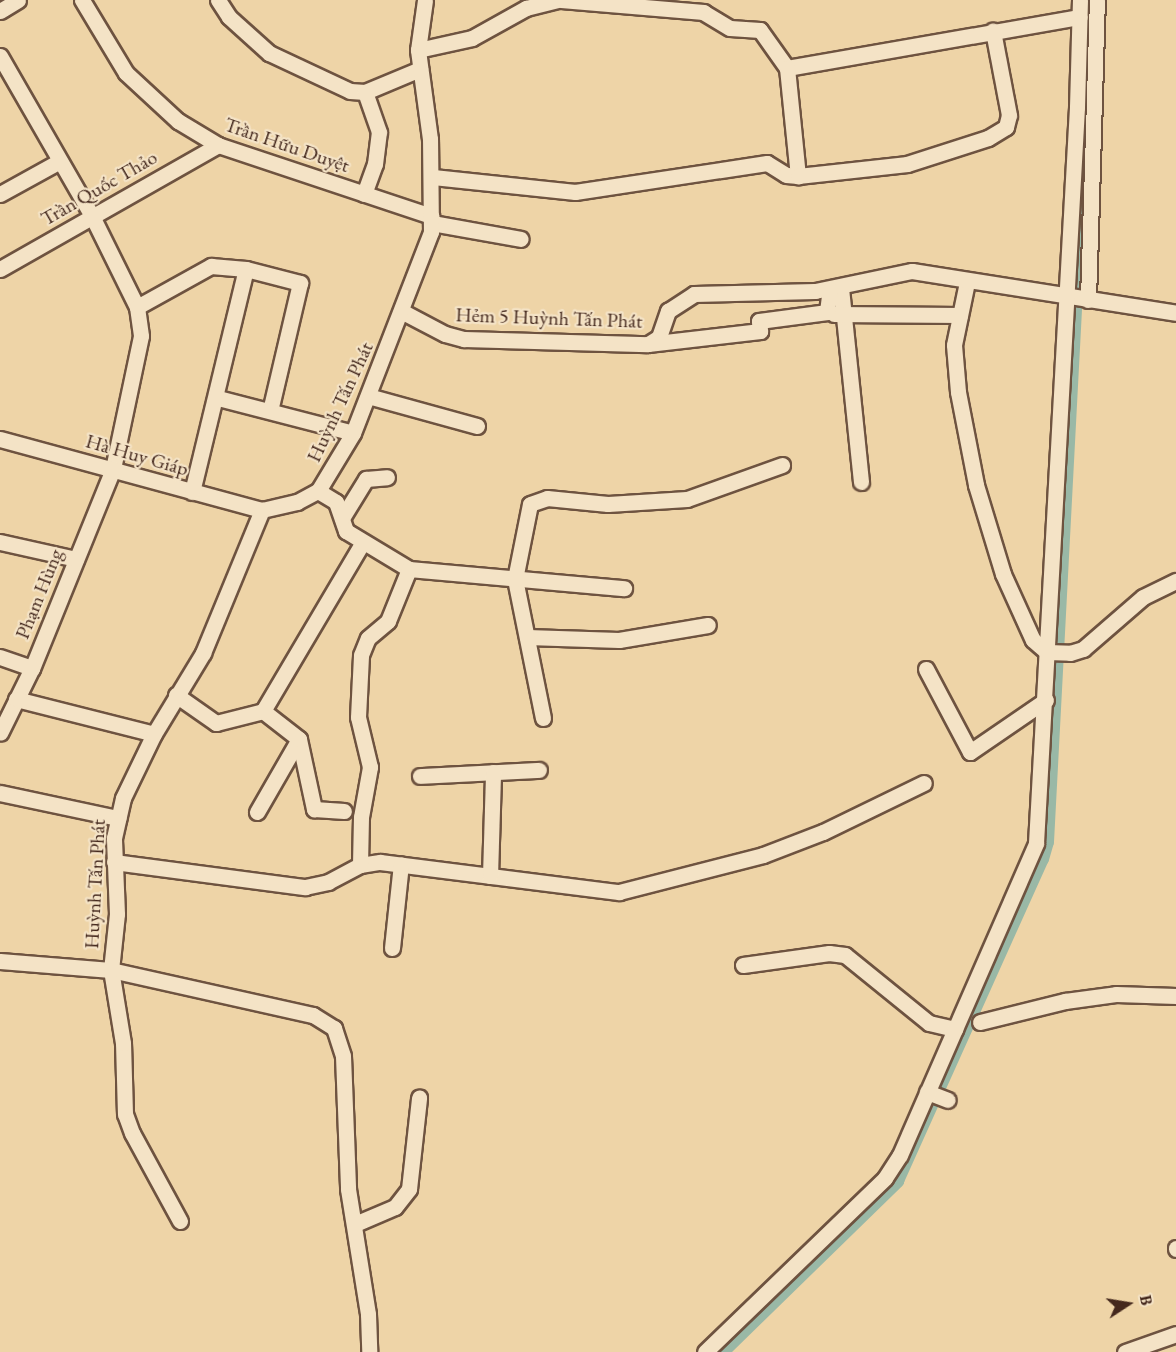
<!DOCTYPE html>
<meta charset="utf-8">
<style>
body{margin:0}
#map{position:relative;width:1176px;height:1352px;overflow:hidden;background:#eed4a7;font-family:"EB Garamond",serif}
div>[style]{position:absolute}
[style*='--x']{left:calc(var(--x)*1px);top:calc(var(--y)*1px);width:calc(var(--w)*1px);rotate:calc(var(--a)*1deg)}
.canal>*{height:14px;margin:-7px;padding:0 7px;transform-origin:7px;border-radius:7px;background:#99b8a6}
.roads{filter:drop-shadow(2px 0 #6e5340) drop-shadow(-2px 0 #6e5340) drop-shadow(0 2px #6e5340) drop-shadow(0 -2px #6e5340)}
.minor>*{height:15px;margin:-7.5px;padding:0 7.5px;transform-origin:7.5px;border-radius:7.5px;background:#f4e3c6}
span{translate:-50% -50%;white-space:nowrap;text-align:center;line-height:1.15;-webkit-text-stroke:4.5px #f4e3c6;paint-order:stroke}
.street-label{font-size:20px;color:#44281d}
.north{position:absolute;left:1098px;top:1274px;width:60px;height:60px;-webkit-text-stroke:4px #f4e3c6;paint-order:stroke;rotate:78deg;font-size:16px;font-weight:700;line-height:24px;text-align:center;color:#44281d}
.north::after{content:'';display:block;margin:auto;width:21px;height:27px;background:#44281d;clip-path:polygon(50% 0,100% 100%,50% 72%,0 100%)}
</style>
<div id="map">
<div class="canal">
<div style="--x:722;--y:1352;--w:245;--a:-44.3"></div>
<div style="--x:897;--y:1181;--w:353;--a:-65.8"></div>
<div style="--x:1042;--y:859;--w:18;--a:-74"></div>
<div style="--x:1047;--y:842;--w:799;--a:-86.99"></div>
</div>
<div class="roads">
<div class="minor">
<div style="--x:82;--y:0;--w:85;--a:58.9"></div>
<div style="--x:126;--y:73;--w:71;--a:42.7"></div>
<div style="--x:178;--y:121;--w:47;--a:31"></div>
<div style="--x:218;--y:145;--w:225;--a:18.4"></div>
<div style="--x:218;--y:0;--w:20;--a:57"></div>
<div style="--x:229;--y:17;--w:54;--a:42"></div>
<div style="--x:269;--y:53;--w:89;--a:25.1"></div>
<div style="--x:350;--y:91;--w:15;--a:4"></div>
<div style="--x:365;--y:92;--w:60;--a:-22.7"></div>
<div style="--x:561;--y:0;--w:143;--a:4.8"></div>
<div style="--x:703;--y:12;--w:31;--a:31"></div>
<div style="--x:730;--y:28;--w:30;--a:4"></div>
<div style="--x:760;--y:30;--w:47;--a:54.6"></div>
<div style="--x:787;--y:68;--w:297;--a:-9.9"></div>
<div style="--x:0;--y:11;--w:21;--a:-31"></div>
<div style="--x:418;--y:50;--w:55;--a:-12.5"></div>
<div style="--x:472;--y:38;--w:62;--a:-29.1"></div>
<div style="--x:526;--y:8;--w:34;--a:-14"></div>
<div style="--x:0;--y:56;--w:185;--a:60.1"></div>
<div style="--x:92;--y:216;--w:102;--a:63.7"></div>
<div style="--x:137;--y:307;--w:29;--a:82"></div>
<div style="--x:141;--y:336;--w:136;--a:101.9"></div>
<div style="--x:113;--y:469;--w:215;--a:112.1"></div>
<div style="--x:32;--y:668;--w:72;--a:116.2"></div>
<div style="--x:787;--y:68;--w:109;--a:84.2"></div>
<div style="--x:433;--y:177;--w:143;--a:6"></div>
<div style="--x:575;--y:192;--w:194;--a:-8.6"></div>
<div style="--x:767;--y:163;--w:22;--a:32"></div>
<div style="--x:786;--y:175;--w:12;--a:5"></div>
<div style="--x:798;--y:176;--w:110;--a:-6.3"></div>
<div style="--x:907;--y:164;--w:85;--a:-17.8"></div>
<div style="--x:988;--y:138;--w:21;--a:-31"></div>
<div style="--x:1006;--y:127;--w:12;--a:-76"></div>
<div style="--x:1009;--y:115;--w:86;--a:-100.8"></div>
<div style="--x:0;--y:194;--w:66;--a:-28.9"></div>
<div style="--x:364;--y:194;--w:32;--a:-70"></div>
<div style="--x:375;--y:164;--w:32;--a:-83"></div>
<div style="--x:379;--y:132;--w:42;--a:-109.3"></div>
<div style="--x:432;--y:223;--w:90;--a:10.2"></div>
<div style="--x:0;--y:269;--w:251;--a:-29.6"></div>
<div style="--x:967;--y:282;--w:64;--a:101.7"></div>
<div style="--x:954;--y:345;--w:47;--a:85.1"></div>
<div style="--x:958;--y:392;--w:95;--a:79"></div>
<div style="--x:976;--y:485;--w:93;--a:73.1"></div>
<div style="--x:1003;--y:574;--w:72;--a:65.6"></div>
<div style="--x:1033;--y:640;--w:18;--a:41"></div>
<div style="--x:1047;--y:652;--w:23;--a:2"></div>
<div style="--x:1070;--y:653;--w:14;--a:-17"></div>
<div style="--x:1083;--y:649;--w:79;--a:-40.9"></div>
<div style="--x:1143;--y:597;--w:37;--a:-26"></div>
<div style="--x:841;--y:288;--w:195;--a:84.1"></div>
<div style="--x:1088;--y:300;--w:300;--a:-88.3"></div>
<div style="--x:137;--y:307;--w:85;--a:-29"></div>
<div style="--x:211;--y:266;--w:35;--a:5"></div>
<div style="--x:246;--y:269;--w:56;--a:14.5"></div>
<div style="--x:300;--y:283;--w:131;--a:103.2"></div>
<div style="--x:403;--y:312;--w:47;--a:27.6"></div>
<div style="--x:445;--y:334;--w:20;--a:15"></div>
<div style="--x:464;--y:339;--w:184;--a:1.6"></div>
<div style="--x:648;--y:344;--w:13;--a:-32"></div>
<div style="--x:659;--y:337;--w:28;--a:-71"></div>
<div style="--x:668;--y:311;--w:31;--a:-33"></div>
<div style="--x:694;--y:294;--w:121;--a:-1.4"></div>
<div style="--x:815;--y:291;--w:99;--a:-11.7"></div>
<div style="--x:912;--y:271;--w:267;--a:9"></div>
<div style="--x:834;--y:314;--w:126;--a:0.5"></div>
<div style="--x:648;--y:344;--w:113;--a:-6.6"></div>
<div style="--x:760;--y:331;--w:10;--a:-96"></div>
<div style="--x:759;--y:321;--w:69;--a:-7.5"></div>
<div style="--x:827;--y:312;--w:23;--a:-83"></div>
<div style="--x:368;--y:396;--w:113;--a:15.4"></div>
<div style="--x:218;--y:398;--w:139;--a:14.5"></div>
<div style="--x:0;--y:439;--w:271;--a:15.2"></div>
<div style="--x:262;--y:510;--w:36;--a:-13"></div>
<div style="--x:297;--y:502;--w:24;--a:-28"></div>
<div style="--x:318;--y:491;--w:68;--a:-58.9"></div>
<div style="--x:353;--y:433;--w:216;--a:-68.8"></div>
<div style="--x:431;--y:232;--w:93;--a:-90.6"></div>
<div style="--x:430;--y:139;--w:90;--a:-97.7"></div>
<div style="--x:418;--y:50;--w:50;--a:-82"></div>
<div style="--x:318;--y:491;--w:21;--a:31"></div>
<div style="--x:336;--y:502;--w:31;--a:71"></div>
<div style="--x:346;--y:531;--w:74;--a:31.1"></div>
<div style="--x:409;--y:569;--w:216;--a:5.1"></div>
<div style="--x:192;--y:492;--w:229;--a:-76.4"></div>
<div style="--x:342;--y:518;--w:46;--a:-58.4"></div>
<div style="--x:366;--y:479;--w:21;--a:-5"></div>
<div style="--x:0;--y:542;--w:78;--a:12.6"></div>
<div style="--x:527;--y:637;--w:92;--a:1.9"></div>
<div style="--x:619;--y:640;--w:90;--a:-9.6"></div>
<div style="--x:0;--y:657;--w:34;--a:19"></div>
<div style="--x:926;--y:669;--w:94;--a:62.1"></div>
<div style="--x:970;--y:752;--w:92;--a:-34.4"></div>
<div style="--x:176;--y:695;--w:49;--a:35"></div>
<div style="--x:216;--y:723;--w:49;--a:-14.3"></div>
<div style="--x:263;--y:711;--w:196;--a:-59.4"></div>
<div style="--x:16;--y:699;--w:142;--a:14.2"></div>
<div style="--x:543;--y:718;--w:142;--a:-101.4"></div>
<div style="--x:515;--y:579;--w:76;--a:-78.7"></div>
<div style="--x:530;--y:504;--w:18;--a:-19"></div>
<div style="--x:547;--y:498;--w:61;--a:5.6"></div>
<div style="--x:608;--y:504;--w:79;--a:-3.6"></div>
<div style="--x:687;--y:499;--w:101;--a:-19.7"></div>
<div style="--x:299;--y:739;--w:72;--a:77.9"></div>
<div style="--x:314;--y:809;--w:30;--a:4"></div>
<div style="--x:420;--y:776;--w:119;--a:-2.9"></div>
<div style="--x:0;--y:793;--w:121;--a:12"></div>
<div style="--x:257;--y:812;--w:84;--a:-60.1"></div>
<div style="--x:299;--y:739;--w:46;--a:-142.1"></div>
<div style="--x:114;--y:862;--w:193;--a:7.5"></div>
<div style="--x:305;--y:887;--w:24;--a:-12"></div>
<div style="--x:328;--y:882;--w:36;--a:-28"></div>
<div style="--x:360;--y:865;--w:20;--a:-9"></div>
<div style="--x:380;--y:862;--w:241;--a:7.2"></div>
<div style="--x:619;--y:892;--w:149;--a:-14.4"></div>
<div style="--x:763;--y:855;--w:64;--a:-21"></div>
<div style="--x:823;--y:832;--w:112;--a:-25.9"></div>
<div style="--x:360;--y:865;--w:48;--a:-88.8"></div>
<div style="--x:361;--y:817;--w:51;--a:-79.8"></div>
<div style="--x:370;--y:767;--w:51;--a:-103.5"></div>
<div style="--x:358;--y:717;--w:62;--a:-87.2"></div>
<div style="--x:361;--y:655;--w:18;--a:-68"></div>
<div style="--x:368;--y:638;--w:26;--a:-40"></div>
<div style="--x:388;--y:621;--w:56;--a:-68"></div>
<div style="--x:490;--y:876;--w:104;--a:-88.3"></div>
<div style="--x:392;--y:948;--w:84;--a:-83.9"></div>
<div style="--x:0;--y:961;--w:111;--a:4.6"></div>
<div style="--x:111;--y:970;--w:207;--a:12.6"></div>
<div style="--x:313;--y:1015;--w:25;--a:32"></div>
<div style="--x:334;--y:1028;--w:29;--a:72"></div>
<div style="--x:343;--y:1056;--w:133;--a:87.8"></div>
<div style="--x:348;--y:1189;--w:127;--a:80.9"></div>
<div style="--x:368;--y:1314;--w:38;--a:88"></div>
<div style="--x:743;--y:965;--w:87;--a:-7.9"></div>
<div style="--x:829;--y:953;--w:16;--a:7"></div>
<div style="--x:845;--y:955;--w:108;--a:39"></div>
<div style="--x:929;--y:1023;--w:27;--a:13"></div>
<div style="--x:980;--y:1022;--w:88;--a:-13.9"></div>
<div style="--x:1065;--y:1001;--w:51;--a:-7.8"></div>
<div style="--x:1116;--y:994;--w:60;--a:1.9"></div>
<div style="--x:927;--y:1092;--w:22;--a:21"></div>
<div style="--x:180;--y:1221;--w:100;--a:-118.6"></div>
<div style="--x:132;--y:1133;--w:20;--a:-110"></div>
<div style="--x:125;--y:1114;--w:71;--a:-91.6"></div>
<div style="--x:123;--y:1043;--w:74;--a:-99.3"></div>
<div style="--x:111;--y:970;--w:56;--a:-83.9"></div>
<div style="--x:117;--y:914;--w:76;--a:-92.3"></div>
<div style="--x:114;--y:838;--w:41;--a:-77.3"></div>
<div style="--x:123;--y:798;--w:71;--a:-64.2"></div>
<div style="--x:154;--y:734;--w:95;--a:-58.8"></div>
<div style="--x:203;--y:653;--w:155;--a:-67.6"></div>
<div style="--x:355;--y:1224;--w:43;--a:-23"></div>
<div style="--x:395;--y:1207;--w:23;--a:-52"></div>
<div style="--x:409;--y:1189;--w:92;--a:-83.7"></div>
<div style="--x:1176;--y:1248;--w:1;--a:90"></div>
<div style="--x:705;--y:1352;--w:250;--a:-44"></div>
<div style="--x:885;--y:1178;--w:27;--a:-57"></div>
<div style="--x:900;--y:1155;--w:340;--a:-66.4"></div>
<div style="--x:1036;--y:843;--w:737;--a:-86.81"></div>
<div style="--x:1077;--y:107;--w:107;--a:-88.4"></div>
<div style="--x:1125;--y:1352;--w:54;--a:-19.4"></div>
</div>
</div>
<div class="street-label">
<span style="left:287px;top:145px;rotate:19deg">Trần Hữu Duyệt</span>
<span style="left:99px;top:188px;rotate:-30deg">Trần Quốc Thảo</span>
<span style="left:549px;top:318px;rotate:2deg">Hẻm 5 Huỳnh Tấn Phát</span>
<span style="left:340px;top:402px;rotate:-65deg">Huỳnh Tấn Phát</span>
<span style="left:137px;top:455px;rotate:16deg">Hà Huy Giáp</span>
<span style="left:39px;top:594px;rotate:-68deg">Phạm Hùng</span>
<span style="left:95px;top:884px;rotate:-87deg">Huỳnh Tấn Phát</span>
</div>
<div class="north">B</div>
</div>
